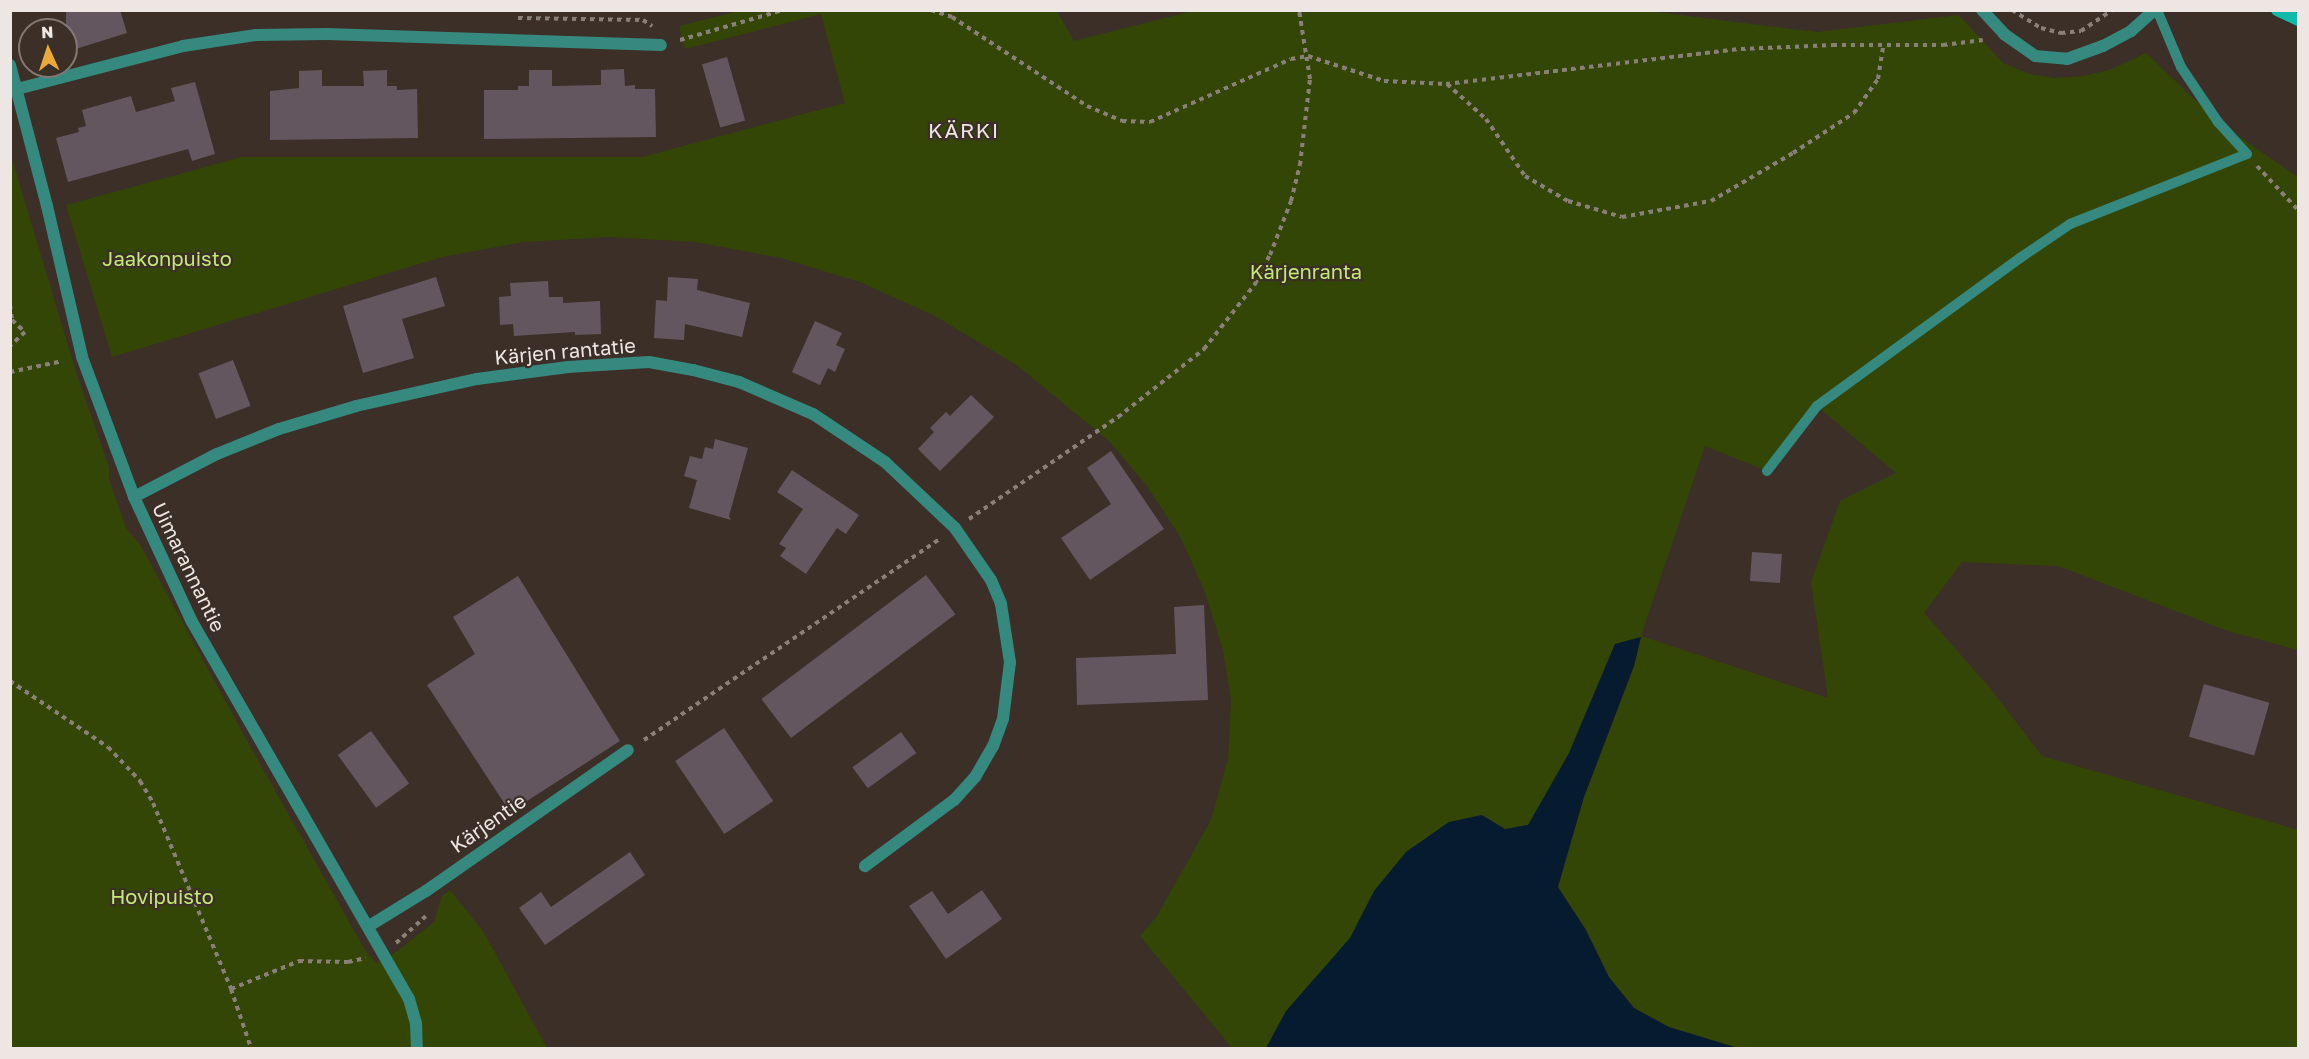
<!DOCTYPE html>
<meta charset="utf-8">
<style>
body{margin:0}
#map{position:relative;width:2309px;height:1059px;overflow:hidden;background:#3b2f28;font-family:"Golos Text",sans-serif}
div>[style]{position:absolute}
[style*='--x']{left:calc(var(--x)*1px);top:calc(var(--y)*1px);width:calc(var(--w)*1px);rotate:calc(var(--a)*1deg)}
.green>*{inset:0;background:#344605}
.water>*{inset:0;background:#061b30}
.building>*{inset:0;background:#63565f;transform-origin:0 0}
.path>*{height:4px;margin-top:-2px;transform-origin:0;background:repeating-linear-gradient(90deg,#8a807a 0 4.5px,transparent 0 9px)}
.service>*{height:10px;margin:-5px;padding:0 5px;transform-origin:5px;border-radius:5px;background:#35897e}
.minor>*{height:12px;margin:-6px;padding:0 6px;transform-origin:6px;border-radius:6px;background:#35897e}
.secondary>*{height:12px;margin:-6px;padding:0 6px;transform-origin:6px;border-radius:6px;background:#10b9a8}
span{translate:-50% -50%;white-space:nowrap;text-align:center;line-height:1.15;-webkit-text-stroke:4.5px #3b2f28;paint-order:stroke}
.park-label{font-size:20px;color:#c3eb74}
.street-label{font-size:20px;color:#eee6e2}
.neighbourhood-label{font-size:21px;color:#eee6e2;letter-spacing:1.5px}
.frame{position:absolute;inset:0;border:12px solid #eee6e2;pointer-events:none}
.north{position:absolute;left:18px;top:18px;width:60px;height:60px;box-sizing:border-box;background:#3b2f28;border:2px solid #837872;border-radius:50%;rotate:357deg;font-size:16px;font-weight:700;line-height:24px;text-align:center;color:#eee6e2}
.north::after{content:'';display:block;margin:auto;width:21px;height:27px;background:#eca93b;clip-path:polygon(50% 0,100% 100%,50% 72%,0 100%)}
</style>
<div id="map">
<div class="green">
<div style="clip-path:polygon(evenodd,1196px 10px,1641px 10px,1817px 32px,1959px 15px,2003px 63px,2030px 74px,2055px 78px,2084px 76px,2112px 69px,2146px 53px,2218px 122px,2298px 177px,2298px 650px,2228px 631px,2058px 566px,1962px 562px,1924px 613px,1990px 688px,2042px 756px,2298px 830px,2298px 1048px,1506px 1048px,1584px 797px,1634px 666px,1641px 637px,1615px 644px,1569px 753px,1543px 800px,1499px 943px,1364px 1048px,1232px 1048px,1140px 936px,1157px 916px,1211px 820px,1228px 759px,1231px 700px,1223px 650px,1205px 592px,1181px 538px,1147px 486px,1109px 441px,1018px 366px,935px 316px,860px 282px,781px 258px,696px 242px,609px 237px,523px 242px,442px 257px,112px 357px,66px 205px,242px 157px,642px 157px,845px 103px,821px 14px,685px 49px,679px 26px,739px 11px,1057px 11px,1074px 41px,1196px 10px,1817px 406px,1896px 473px,1840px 501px,1811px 582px,1828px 698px,1641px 636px,1705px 446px,1767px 471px,1817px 406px)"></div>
<div style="clip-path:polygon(10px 152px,77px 375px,109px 467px,109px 479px,126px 528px,141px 546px,245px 737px,365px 950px,377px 964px,399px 950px,434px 922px,442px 896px,450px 890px,483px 931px,547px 1048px,11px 1048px)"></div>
</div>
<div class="water">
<div style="clip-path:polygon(1641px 637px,1634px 666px,1584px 797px,1558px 887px,1586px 930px,1609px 977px,1634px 1008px,1669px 1027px,1738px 1048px,1266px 1048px,1286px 1011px,1350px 938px,1374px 891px,1406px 852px,1449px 822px,1482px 815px,1505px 829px,1528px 825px,1569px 753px,1615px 644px)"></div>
</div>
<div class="building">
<div style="clip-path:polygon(66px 10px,120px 10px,127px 33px,66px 52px)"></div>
<div style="left:727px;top:57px;width:66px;height:26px;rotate:74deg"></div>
<div style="clip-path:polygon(624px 69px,625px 86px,635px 85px,635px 89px,655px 89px,656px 137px,484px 139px,484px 90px,518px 90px,518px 86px,529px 86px,529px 70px,552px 70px,552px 86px,601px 85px,601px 70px)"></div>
<div style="clip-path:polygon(322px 70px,322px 86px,364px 86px,363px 71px,387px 70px,387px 86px,397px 86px,397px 90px,417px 89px,418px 138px,270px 140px,270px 91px,299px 88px,299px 71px)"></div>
<div style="clip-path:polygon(195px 82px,215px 154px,192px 161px,188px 149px,68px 182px,56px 138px,79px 132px,78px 128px,86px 126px,82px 110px,131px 96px,136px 112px,175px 101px,171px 88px)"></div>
<div style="clip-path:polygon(436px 277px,445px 306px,402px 319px,414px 358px,363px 373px,343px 306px)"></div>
<div style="clip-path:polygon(668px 277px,698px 279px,697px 290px,750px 303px,742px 337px,685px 324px,684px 340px,654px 338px,656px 300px,667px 301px)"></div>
<div style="clip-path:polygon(548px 281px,549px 297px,563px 297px,563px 303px,600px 301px,601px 334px,575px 335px,575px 332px,514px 336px,513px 324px,500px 325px,499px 297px,511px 296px,510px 283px)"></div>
<div style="clip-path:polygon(815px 321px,842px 333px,836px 345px,845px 349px,835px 372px,828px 368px,820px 385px,792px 372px)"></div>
<div style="left:233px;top:360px;width:49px;height:37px;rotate:69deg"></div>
<div style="clip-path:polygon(971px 395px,994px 417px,940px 471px,918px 449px,934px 432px,930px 428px,946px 412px,950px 416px)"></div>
<div style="clip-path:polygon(715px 439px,748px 448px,729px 516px,731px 520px,689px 508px,697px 480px,684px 476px,690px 456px,702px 459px,705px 447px,713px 449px)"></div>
<div style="clip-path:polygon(1111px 451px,1164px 529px,1090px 580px,1061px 538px,1111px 504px,1087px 468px)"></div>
<div style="clip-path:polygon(792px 470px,859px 515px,846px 534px,837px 528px,806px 574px,780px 556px,786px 548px,779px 544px,803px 509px,777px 492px)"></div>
<div style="left:1752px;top:552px;width:30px;height:29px;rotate:4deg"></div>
<div style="left:926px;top:575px;width:49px;height:206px;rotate:53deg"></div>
<div style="clip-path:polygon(518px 576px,620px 741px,510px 812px,427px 685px,475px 654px,453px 617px)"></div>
<div style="clip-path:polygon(1204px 605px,1208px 700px,1077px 705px,1076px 658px,1176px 654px,1174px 607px)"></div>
<div style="left:2204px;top:684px;width:68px;height:55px;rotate:16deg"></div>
<div style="left:724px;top:728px;width:88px;height:59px;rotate:56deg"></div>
<div style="left:371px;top:731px;width:65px;height:41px;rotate:54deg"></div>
<div style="left:901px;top:732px;width:26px;height:60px;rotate:54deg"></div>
<div style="clip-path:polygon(630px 852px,645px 875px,545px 945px,519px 908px,541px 892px,551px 907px)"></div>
<div style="clip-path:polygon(982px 890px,1002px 919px,946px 959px,909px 906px,932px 891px,948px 914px)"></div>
</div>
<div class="path">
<div style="--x:931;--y:10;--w:22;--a:18"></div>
<div style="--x:952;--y:17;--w:162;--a:33.4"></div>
<div style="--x:1087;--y:106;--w:38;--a:23"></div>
<div style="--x:1122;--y:121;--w:28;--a:2"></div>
<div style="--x:1150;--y:122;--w:154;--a:-24.1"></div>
<div style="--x:1291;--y:59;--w:17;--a:-10"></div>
<div style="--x:1308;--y:56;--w:80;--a:18.2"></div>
<div style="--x:1384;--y:81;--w:62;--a:2.8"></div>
<div style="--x:1446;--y:84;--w:297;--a:-6.8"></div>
<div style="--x:1741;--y:49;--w:92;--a:-2.5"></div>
<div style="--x:1833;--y:45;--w:110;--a:0"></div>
<div style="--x:1943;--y:45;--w:40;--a:-7.1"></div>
<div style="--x:2012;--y:10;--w:34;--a:32"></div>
<div style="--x:2041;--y:28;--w:21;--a:14"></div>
<div style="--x:2061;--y:33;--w:20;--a:-6"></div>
<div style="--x:2081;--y:31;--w:37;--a:-34"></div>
<div style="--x:518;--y:18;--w:125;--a:0.9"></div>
<div style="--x:643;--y:20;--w:11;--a:34"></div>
<div style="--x:680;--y:40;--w:107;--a:-16.2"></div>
<div style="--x:1447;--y:84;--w:52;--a:41.9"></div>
<div style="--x:1486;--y:119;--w:69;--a:55.6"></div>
<div style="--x:1525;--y:176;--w:50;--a:30.2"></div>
<div style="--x:1568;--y:201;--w:56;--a:16.5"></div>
<div style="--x:1622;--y:217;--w:90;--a:-10.2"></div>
<div style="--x:1711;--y:201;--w:95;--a:-30.3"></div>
<div style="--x:1793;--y:153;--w:73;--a:-33.3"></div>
<div style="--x:1854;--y:113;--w:42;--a:-54.8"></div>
<div style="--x:1878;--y:79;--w:33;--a:-81"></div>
<div style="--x:2257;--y:166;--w:60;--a:47"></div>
<div style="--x:10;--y:305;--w:15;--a:82"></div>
<div style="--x:12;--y:320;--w:18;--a:43"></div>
<div style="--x:25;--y:332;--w:21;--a:137"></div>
<div style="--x:10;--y:372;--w:54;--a:-11.7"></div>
<div style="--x:969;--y:519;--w:181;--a:-34.4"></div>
<div style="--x:1118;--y:417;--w:110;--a:-38.3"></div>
<div style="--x:1204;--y:349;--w:83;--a:-51.9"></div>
<div style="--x:1255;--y:284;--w:33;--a:-63"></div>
<div style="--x:1270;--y:255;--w:58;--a:-68.7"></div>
<div style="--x:1291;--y:201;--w:37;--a:-76"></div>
<div style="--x:1300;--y:165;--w:87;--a:-83.4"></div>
<div style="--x:1310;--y:79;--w:70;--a:-99.1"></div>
<div style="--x:10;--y:681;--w:118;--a:34"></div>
<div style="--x:108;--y:747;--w:47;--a:46.7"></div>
<div style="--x:140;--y:781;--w:26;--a:59"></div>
<div style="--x:153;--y:803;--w:202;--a:67.2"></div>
<div style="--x:231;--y:989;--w:62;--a:71.3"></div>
<div style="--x:644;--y:740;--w:359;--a:-34.2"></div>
<div style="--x:396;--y:943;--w:40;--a:-42"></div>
<div style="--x:231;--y:989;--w:74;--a:-22.4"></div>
<div style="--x:299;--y:961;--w:49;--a:1.2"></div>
<div style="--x:348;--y:962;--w:18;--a:-13"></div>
</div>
<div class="service">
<div style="--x:1767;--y:471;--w:82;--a:-52.4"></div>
<div style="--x:1817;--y:406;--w:251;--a:-36.1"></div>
<div style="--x:2020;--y:258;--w:60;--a:-34.2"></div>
<div style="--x:2070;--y:224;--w:190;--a:-21.6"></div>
<div style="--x:2247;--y:154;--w:43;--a:-132.2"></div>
<div style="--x:2218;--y:122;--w:66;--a:-123.9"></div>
<div style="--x:2181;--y:67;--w:62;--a:-112.8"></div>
</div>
<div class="minor">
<div style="--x:1982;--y:10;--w:33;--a:47"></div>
<div style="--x:2004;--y:34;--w:38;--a:35"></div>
<div style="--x:2035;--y:56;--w:32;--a:5"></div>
<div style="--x:2067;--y:59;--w:38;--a:-20"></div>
<div style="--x:2103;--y:46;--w:32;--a:-28"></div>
<div style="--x:2131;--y:31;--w:31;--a:-42"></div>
<div style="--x:10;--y:65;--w:146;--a:75.3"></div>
<div style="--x:47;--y:206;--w:155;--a:76.9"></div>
<div style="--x:82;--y:357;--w:149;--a:69.6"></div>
<div style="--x:134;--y:497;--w:136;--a:65.1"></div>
<div style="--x:191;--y:620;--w:437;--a:60.1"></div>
<div style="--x:409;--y:999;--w:25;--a:74"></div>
<div style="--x:416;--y:1023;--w:25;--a:88"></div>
<div style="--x:17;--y:89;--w:171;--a:-14.5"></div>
<div style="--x:183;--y:46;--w:74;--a:-8.6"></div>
<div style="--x:256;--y:35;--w:71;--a:-0.8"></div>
<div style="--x:327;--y:34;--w:334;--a:1.9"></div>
<div style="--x:134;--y:497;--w:93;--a:-27.4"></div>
<div style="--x:217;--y:454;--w:67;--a:-22"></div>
<div style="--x:279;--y:429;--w:80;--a:-16.6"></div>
<div style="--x:356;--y:406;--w:124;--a:-12.6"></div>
<div style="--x:477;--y:379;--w:92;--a:-7.5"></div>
<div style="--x:568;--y:367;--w:81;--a:-3.5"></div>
<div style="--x:649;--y:362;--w:45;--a:10.3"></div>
<div style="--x:693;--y:370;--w:48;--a:14.6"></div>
<div style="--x:739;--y:382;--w:81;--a:23.4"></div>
<div style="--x:813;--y:414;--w:87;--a:33.7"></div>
<div style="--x:885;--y:462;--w:96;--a:43.3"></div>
<div style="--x:955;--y:528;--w:63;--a:55.3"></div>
<div style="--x:991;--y:580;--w:26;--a:67"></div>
<div style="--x:1001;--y:604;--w:59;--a:81.2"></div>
<div style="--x:1010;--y:662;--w:57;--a:97"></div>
<div style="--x:1003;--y:719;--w:29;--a:110"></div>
<div style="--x:993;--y:746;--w:36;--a:120"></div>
<div style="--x:975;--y:777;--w:31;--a:132"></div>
<div style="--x:954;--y:800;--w:111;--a:143.4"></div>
<div style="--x:369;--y:926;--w:67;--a:-31.6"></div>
<div style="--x:426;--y:891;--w:246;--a:-34.9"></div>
</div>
<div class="secondary">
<div style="--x:2277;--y:10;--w:23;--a:25"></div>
</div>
<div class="park-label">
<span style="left:167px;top:258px">Jaakonpuisto</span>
<span style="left:1306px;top:271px">Kärjenranta</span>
<span style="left:162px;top:896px">Hovipuisto</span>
</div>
<div class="street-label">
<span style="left:565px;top:351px;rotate:-5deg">Kärjen rantatie</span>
<span style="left:189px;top:567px;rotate:64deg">Uimarannantie</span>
<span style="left:488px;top:823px;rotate:-35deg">Kärjentie</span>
</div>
<div class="neighbourhood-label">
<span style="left:964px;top:130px">KÄRKI</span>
</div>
<div class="frame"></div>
<div class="north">N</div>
</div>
